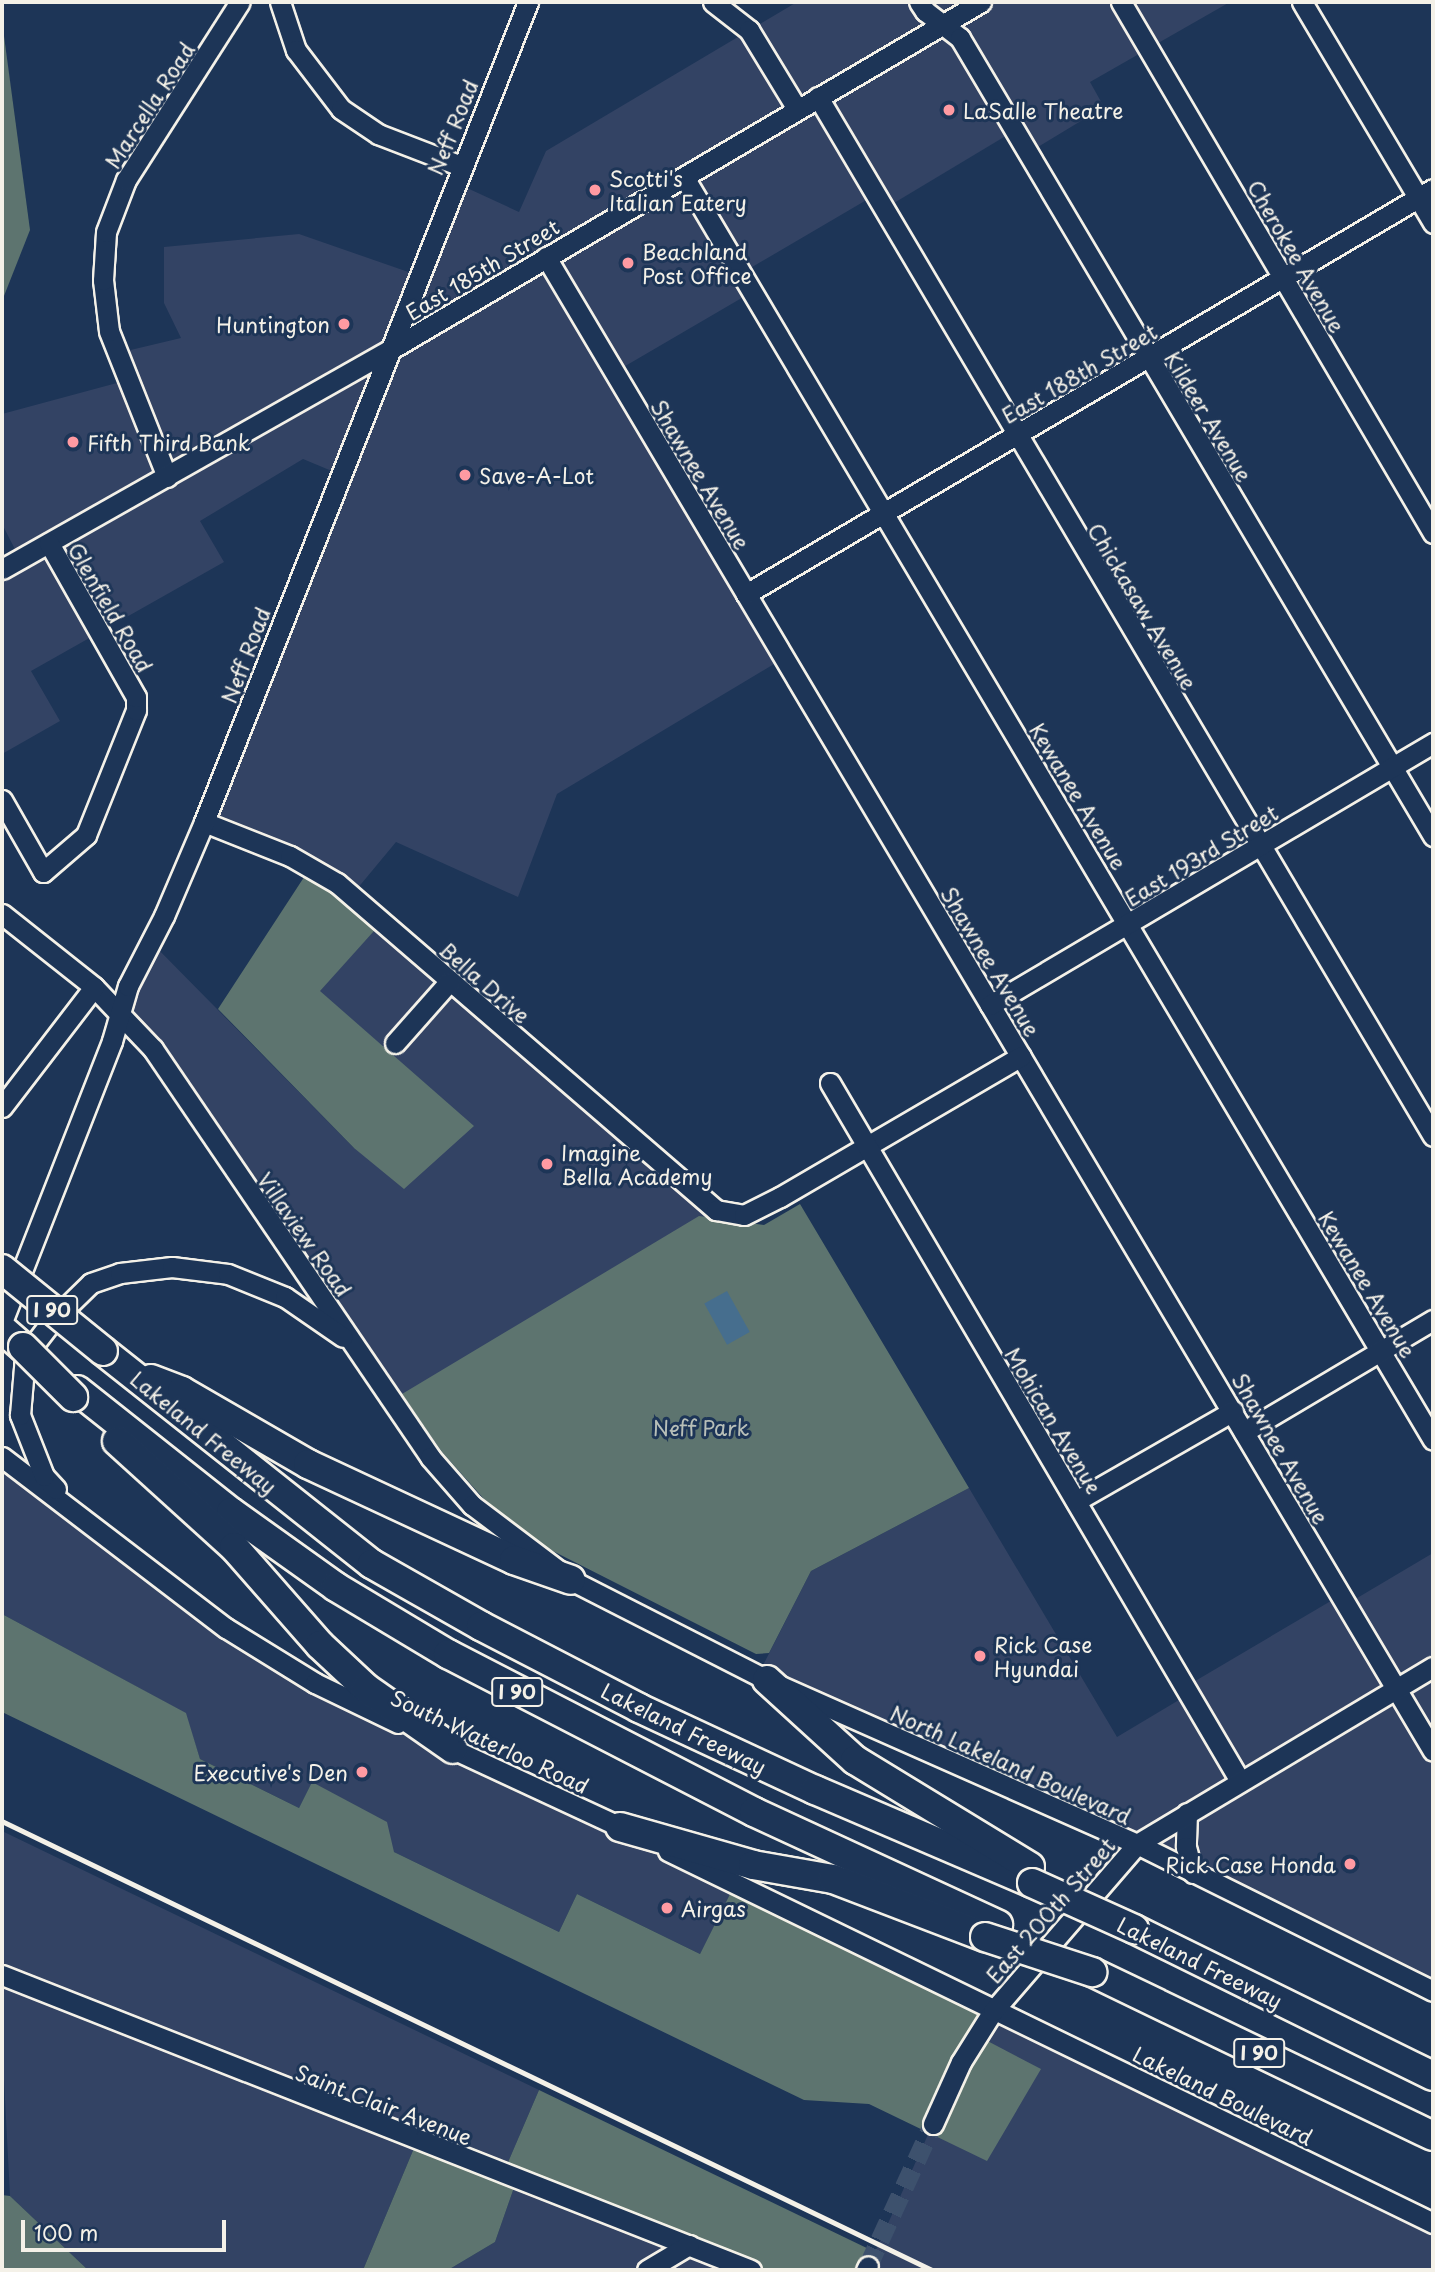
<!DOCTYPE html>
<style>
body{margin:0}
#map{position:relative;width:1435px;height:2272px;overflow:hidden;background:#1d3557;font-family:"Playpen Sans",sans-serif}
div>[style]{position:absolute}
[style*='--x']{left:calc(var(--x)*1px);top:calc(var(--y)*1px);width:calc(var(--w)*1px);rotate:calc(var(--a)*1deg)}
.built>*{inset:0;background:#334364}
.green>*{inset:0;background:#5d746f}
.water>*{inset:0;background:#466e8e;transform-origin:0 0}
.minor-tunnel>*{height:19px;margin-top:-9.5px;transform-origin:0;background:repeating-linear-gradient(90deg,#3d516d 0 19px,transparent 0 29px)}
.roads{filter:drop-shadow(2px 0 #f4f1e8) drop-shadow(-2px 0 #f4f1e8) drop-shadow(0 2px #f4f1e8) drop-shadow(0 -2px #f4f1e8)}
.minor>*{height:19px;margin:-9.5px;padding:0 9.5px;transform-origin:9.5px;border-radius:9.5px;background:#1d3557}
.highway>*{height:28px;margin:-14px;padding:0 14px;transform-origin:14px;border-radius:14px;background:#1d3557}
.rail>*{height:4.5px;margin:-2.25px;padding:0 2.25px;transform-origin:2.25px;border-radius:2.25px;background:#f4f1e8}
.bridges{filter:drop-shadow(2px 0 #f4f1e8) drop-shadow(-2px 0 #f4f1e8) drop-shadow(0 2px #f4f1e8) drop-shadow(0 -2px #f4f1e8)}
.highway-bridge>*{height:28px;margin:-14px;padding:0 14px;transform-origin:14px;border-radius:14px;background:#1d3557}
.dots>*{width:19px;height:19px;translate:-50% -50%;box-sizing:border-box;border:4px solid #1d3557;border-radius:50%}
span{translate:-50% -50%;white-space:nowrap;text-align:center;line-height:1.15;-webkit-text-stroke:6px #1d3557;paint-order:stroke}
.shield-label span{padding:2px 5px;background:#1d3557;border:2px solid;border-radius:5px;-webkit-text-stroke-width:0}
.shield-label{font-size:19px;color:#f4f1e8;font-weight:700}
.street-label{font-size:21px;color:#f4f1e8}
.poi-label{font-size:21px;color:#f4f1e8}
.left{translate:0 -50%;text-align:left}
.right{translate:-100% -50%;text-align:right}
.park-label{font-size:21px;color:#b8bfb8}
.frame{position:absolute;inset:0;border:4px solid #f4f1e8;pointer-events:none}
.scale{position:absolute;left:21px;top:2220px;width:205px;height:32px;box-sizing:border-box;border:4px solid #f4f1e8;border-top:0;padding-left:9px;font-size:21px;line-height:24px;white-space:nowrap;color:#f4f1e8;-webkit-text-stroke:5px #1d3557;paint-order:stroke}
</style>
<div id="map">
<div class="built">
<div style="clip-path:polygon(797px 2px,1230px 2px,1090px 82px,1104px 107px,1028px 153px,1014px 131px,884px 209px,875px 195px,742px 273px,752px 292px,615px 372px,784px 658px,557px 794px,518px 897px,396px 842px,352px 895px,204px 822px,339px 474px,303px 459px,200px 521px,224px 562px,31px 671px,60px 721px,2px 754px,2px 569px,20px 559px,2px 524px,2px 414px,128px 380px,118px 353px,181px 338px,164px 303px,164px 247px,299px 234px,417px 275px,433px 213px,454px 182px,519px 212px,546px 151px)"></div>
<div style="clip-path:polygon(383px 921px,716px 1210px,393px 1401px,120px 1012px,151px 942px,354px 1148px,473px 1126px,319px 991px)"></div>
<div style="clip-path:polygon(2px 1457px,226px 1628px,735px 1884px,700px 1954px,577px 1894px,559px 1932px,394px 1852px,312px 1782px,299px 1808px,200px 1759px,185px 1713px,2px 1614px)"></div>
<div style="clip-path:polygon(969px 1488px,1117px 1737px,1189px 1694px,1185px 1687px,1341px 1595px,1347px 1604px,1433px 1553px,1433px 1991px,758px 1675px,811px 1571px)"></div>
<div style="clip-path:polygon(2px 1831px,539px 2090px,503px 2174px,417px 2141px,363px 2270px,88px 2270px,10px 2196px,2px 2041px)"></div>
<div style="clip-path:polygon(993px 2011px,1433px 2223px,1433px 2270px,867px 2270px,940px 2108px)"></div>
<div style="clip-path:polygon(517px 2179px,751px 2270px,448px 2270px,495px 2242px)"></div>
</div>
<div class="green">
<div style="clip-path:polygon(2px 21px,30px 230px,2px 301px)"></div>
<div style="clip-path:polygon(310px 868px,383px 921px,320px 991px,474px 1126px,404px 1189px,354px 1148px,218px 1009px)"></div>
<div style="clip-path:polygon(800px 1204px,969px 1488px,811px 1571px,769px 1653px,756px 1654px,539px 1544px,484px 1499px,442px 1452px,402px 1394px,699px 1216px,764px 1225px)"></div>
<div style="clip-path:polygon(2px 1614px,186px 1713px,200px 1759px,299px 1808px,312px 1782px,387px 1822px,394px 1852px,559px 1932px,577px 1894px,700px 1954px,735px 1884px,993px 2011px,978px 2036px,1041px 2069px,987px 2161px,869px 2104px,804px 2100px,2px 1712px)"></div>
<div style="clip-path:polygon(539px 2090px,875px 2252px,866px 2270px,751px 2270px,517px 2179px,495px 2242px,448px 2270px,363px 2270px,417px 2141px,503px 2174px)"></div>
<div style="clip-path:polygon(2px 2195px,10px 2196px,88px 2270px,2px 2270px)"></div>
</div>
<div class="water">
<div style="left:727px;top:1291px;width:47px;height:26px;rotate:61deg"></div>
</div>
<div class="minor-tunnel">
<div style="--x:868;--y:2266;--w:156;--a:-65.4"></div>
</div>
<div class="roads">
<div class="minor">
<div style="--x:280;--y:2;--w:51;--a:71.6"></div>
<div style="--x:296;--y:50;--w:74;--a:52.7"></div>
<div style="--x:341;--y:109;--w:45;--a:34"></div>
<div style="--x:378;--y:134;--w:89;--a:21.1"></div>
<div style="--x:713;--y:2;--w:46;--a:37.9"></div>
<div style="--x:749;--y:30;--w:92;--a:58.7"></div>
<div style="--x:919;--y:2;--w:11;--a:56"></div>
<div style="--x:925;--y:11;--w:44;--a:37.6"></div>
<div style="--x:960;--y:38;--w:928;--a:59.34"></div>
<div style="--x:1121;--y:2;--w:616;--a:59.56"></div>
<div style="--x:1302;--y:2;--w:257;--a:59.3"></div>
<div style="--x:818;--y:97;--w:1207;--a:59.38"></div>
<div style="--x:684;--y:177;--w:1468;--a:59.33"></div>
<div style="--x:546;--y:257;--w:1737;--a:59.3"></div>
<div style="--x:167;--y:477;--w:157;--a:-111.7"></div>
<div style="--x:109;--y:331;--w:51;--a:-96.7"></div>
<div style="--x:103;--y:280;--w:48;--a:-86.4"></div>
<div style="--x:106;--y:232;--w:56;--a:-69"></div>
<div style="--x:126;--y:180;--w:211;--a:-57.4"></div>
<div style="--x:2;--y:569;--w:443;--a:-29.5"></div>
<div style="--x:388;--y:351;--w:688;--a:-30.48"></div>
<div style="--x:746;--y:594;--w:797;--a:-30.52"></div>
<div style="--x:2;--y:800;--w:83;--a:60.3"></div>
<div style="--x:43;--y:872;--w:57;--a:-40.7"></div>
<div style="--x:86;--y:835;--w:135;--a:-68.2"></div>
<div style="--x:136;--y:710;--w:13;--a:-90"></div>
<div style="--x:136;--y:697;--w:177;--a:-119.5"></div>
<div style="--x:204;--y:822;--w:92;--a:21.6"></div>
<div style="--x:290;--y:856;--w:54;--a:29.9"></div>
<div style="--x:337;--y:883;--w:501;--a:40.79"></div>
<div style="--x:716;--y:1210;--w:28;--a:10"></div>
<div style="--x:744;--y:1215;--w:40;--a:-26.6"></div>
<div style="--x:780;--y:1197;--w:279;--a:-30.3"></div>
<div style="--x:2;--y:914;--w:117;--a:38.4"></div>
<div style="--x:94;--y:987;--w:86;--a:46.4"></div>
<div style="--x:153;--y:1049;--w:493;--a:55.8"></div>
<div style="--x:430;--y:1457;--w:64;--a:48.8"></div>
<div style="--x:472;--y:1505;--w:124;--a:37.1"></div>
<div style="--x:571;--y:1580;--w:220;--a:27"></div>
<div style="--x:767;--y:1680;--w:405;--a:23.9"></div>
<div style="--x:1137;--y:1844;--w:330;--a:26.4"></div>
<div style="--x:990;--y:1005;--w:515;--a:-30.6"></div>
<div style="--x:395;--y:1043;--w:81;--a:-48.5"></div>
<div style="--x:830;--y:1083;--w:810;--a:59.57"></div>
<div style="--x:2;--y:1107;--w:151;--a:-52.5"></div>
<div style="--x:2;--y:1322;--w:302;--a:-68.6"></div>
<div style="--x:112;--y:1041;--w:57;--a:-73.8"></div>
<div style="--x:128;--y:986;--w:79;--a:-62.8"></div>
<div style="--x:164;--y:916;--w:102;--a:-66.9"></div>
<div style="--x:204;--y:822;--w:882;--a:-68.44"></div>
<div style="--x:1244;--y:1432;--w:220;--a:-30.7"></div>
<div style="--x:2;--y:1457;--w:282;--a:37.4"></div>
<div style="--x:226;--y:1628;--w:105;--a:31.7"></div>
<div style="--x:315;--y:1683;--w:92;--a:25.7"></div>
<div style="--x:56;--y:1489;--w:18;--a:-133"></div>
<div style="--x:44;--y:1476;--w:66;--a:-111.5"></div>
<div style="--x:20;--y:1415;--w:59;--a:-85.2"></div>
<div style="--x:25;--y:1356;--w:44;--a:-52.4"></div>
<div style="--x:52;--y:1321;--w:54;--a:-44.3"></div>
<div style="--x:91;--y:1283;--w:31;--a:-19"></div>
<div style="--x:120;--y:1273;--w:52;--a:-6.6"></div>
<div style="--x:172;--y:1267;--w:56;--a:7.1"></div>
<div style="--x:228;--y:1274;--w:61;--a:22"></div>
<div style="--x:285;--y:1297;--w:70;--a:34.6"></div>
<div style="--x:1076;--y:1501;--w:181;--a:-29.8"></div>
<div style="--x:444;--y:1745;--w:204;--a:24.9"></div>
<div style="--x:1187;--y:1813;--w:34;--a:92"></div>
<div style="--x:1186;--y:1847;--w:27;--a:75"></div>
<div style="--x:668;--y:1851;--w:851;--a:25.93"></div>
<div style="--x:2;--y:1975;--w:805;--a:21.5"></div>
<div style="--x:933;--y:2124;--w:68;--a:-65.7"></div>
<div style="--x:961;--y:2062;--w:60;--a:-57.9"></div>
<div style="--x:993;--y:2011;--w:221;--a:-49.2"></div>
<div style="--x:1137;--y:1844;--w:345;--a:-30.9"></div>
<div style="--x:647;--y:2270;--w:49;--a:-30.8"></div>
<div style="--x:866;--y:2270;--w:4;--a:-63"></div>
</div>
<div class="highway">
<div style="--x:2;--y:1329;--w:28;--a:41"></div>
<div style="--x:103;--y:1351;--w:343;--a:38.4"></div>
<div style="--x:372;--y:1564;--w:125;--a:29.6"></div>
<div style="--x:481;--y:1626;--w:178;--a:27.4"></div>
<div style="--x:639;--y:1708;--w:194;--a:25"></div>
<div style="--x:815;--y:1790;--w:236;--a:23.2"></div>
<div style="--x:151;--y:1379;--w:33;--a:21"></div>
<div style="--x:182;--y:1391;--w:146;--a:30.1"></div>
<div style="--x:308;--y:1464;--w:227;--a:25"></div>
<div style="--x:514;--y:1560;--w:60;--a:19.3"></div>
<div style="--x:77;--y:1390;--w:196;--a:38.4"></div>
<div style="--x:231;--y:1512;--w:129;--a:35.5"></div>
<div style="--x:336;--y:1587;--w:131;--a:30.9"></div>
<div style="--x:448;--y:1654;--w:344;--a:27.3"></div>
<div style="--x:754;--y:1812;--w:269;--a:24.8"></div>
<div style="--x:117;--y:1441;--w:158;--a:42.2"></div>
<div style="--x:234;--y:1547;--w:130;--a:48.7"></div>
<div style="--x:320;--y:1645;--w:63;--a:43.1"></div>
<div style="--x:366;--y:1688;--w:106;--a:35"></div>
<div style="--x:767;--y:1680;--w:119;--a:42.3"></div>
<div style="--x:855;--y:1760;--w:205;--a:31.4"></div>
<div style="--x:620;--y:1827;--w:138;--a:15.9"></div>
<div style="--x:753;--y:1865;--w:81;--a:9.9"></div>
<div style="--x:833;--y:1879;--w:163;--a:20.9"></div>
<div style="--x:1134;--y:1929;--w:333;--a:26.2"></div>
<div style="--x:1092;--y:1972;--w:378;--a:25.7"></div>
</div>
</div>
<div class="rail">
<div style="--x:2;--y:1821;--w:1033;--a:25.77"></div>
</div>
<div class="bridges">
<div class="highway-bridge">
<div style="--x:2;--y:1269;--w:130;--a:39.1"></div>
<div style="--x:23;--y:1347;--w:71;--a:45"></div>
<div style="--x:1032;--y:1883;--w:112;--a:24.3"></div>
<div style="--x:985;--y:1937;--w:113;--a:18.1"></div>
</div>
</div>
<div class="dots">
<div style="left:949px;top:110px;background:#ff9aa2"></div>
<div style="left:595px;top:190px;background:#ff9aa2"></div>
<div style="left:628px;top:263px;background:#ff9aa2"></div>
<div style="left:344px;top:324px;background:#ff9aa2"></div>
<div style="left:73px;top:442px;background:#ff9aa2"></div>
<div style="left:465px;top:475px;background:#ff9aa2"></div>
<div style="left:547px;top:1164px;background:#ff9aa2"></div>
<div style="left:980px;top:1656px;background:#ff9aa2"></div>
<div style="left:362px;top:1772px;background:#ff9aa2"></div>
<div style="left:1350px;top:1864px;background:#ff9aa2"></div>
<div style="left:667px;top:1908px;background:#ff9aa2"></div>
</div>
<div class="shield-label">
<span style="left:52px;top:1310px">I 90</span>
<span style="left:517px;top:1692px">I 90</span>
<span style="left:1259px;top:2053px">I 90</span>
</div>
<div class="street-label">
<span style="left:149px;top:105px;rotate:-57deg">Marcella Road</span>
<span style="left:452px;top:127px;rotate:-68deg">Neff Road</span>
<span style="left:1297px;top:256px;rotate:60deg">Cherokee Avenue</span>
<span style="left:482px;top:269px;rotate:-31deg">East 185th Street</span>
<span style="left:1079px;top:373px;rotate:-30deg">East 188th Street</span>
<span style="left:1209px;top:416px;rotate:59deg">Kildeer Avenue</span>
<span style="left:701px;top:474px;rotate:59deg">Shawnee Avenue</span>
<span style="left:1143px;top:606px;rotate:59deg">Chickasaw Avenue</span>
<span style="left:111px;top:607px;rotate:60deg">Glenfield Road</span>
<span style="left:245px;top:655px;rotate:-69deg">Neff Road</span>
<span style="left:1079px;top:796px;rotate:59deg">Kewanee Avenue</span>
<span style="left:1201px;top:855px;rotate:-31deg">East 193rd Street</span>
<span style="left:991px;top:961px;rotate:59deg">Shawnee Avenue</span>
<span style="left:485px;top:982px;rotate:41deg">Bella Drive</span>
<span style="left:305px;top:1234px;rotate:55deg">Villaview Road</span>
<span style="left:1368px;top:1284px;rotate:59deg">Kewanee Avenue</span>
<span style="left:1054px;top:1420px;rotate:59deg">Mohican Avenue</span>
<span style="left:204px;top:1432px;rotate:39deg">Lakeland Freeway</span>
<span style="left:1281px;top:1448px;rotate:60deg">Shawnee Avenue</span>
<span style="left:684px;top:1728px;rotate:26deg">Lakeland Freeway</span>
<span style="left:490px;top:1741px;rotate:25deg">South Waterloo Road</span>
<span style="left:1011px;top:1764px;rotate:24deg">North Lakeland Boulevard</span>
<span style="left:1050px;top:1910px;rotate:-49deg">East 200th Street</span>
<span style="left:1200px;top:1962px;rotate:26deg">Lakeland Freeway</span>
<span style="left:1223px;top:2095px;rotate:26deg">Lakeland Boulevard</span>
<span style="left:384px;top:2104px;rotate:21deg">Saint Clair Avenue</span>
</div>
<div class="poi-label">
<span class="left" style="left:963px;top:110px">LaSalle Theatre</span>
<span class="left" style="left:609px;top:190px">Scotti's<br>Italian Eatery</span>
<span class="left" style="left:642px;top:263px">Beachland<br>Post Office</span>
<span class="right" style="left:330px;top:324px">Huntington</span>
<span class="left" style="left:87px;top:442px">Fifth Third Bank</span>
<span class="left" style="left:479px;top:475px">Save-A-Lot</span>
<span class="left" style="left:561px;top:1164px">Imagine<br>Bella Academy</span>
<span class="left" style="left:994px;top:1656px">Rick Case<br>Hyundai</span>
<span class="right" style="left:348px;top:1772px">Executive's Den</span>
<span class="right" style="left:1336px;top:1864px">Rick Case Honda</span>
<span class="left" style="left:681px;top:1908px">Airgas</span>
</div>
<div class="park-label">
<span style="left:701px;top:1427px">Neff Park</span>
</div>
<div class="frame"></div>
<div class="scale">100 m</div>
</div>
